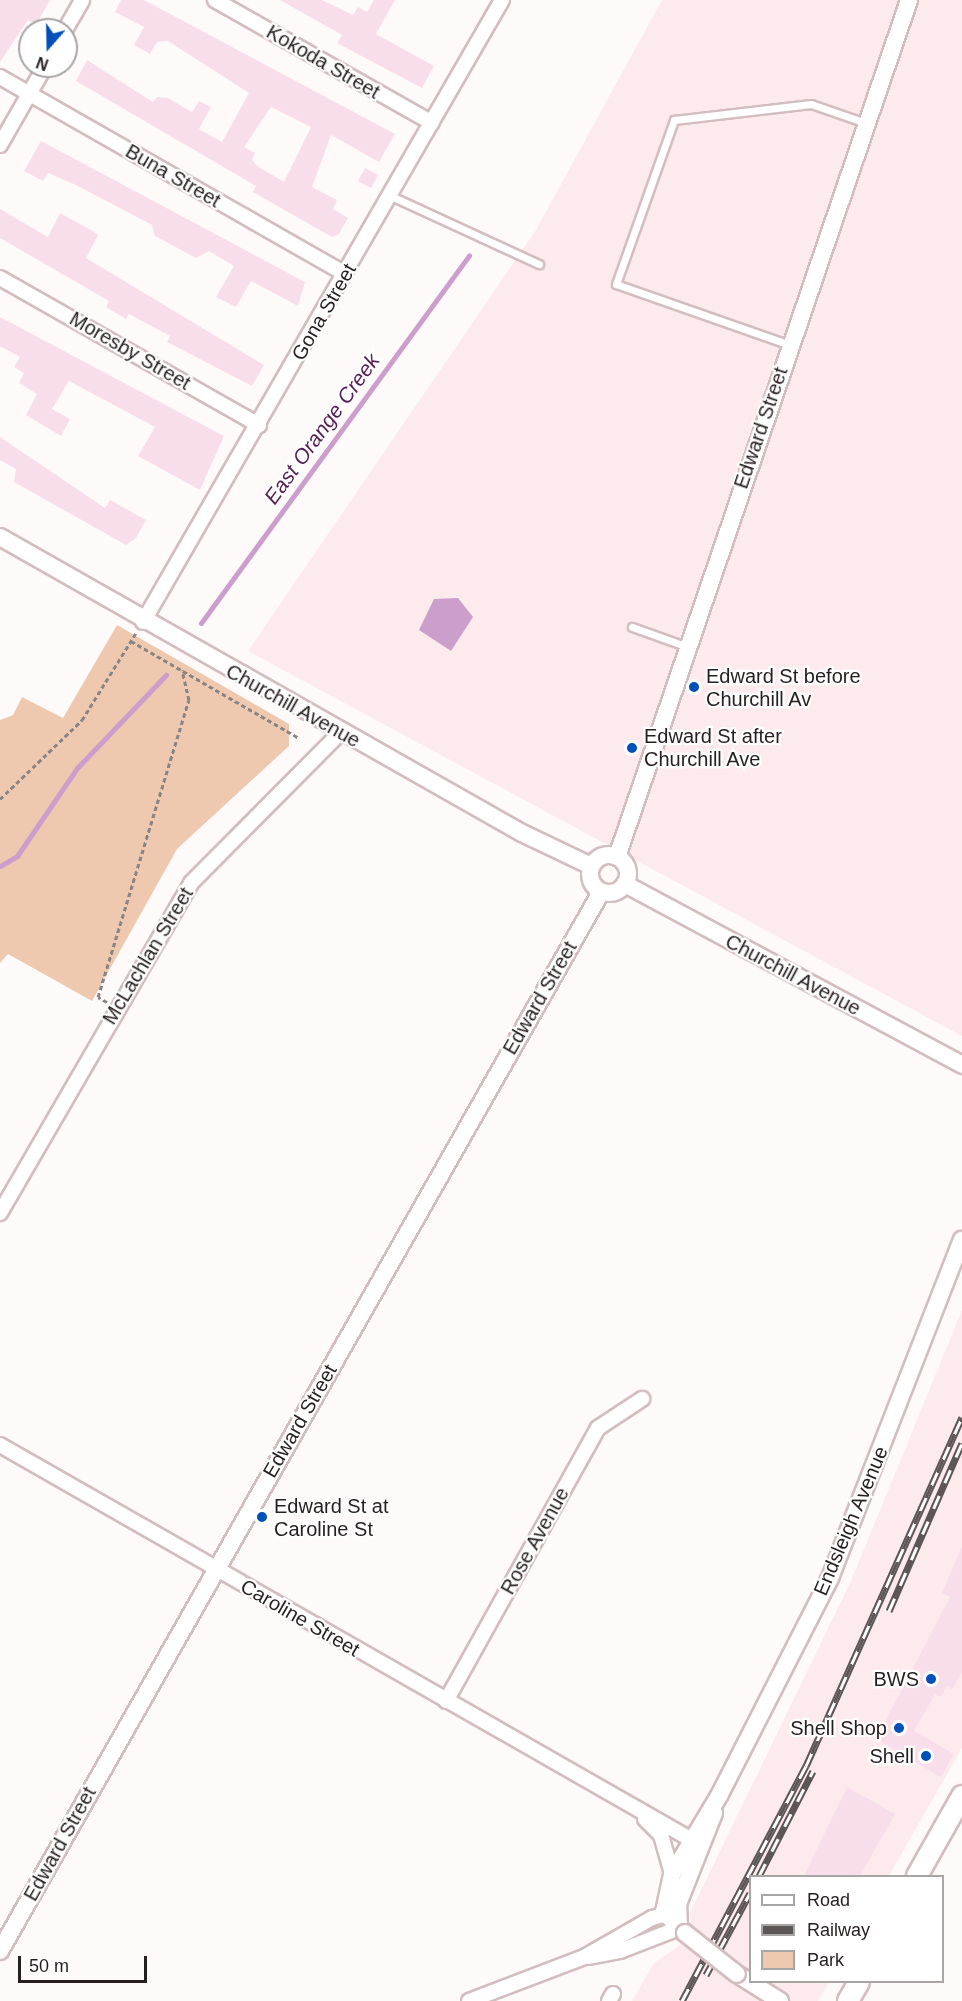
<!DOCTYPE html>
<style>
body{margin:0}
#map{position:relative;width:962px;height:2001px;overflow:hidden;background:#fefafa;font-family:Helvetica,sans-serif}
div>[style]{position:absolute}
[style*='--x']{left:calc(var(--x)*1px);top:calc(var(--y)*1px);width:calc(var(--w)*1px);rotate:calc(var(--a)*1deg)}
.built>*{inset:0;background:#fdeaec}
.green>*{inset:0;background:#eec9af}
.water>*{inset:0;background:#cc9ecb}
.stream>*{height:5px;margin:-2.5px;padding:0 2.5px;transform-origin:2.5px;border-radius:2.5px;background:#cc9ecb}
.building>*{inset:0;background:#f8deea;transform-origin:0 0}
.path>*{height:3px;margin-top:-1.5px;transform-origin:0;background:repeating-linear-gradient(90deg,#8a8484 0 4.5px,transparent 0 7.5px)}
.roads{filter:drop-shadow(2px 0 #d2bdbf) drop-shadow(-2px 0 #d2bdbf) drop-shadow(0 2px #d2bdbf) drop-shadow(0 -2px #d2bdbf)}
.service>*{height:7px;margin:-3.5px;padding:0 3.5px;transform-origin:3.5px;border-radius:3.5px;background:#fff}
.minor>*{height:14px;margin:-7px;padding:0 7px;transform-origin:7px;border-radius:7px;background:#fff}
.tertiary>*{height:16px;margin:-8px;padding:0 8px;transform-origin:8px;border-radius:8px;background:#fff}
.tertiary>.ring{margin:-8px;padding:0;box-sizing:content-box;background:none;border:16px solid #fff;border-radius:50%}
.secondary>*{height:20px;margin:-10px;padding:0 10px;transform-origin:10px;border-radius:10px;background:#fff}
.rail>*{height:7px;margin-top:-3.5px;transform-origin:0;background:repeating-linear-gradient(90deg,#fff 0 14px,#5d5656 0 28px);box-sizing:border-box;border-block:2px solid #5d5656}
.bridges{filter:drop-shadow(2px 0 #d2bdbf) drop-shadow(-2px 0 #d2bdbf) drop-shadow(0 2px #d2bdbf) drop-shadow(0 -2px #d2bdbf)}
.tertiary-bridge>*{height:16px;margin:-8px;padding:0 8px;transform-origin:8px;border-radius:8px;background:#fff}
.dots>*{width:16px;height:16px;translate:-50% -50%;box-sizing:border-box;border:3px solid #fff;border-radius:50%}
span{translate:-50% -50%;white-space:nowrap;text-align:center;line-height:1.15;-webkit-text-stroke:4.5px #fff;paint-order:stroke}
.street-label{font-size:20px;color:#261e1f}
.poi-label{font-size:20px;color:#261e1f}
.left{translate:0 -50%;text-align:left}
.right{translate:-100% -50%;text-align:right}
.water-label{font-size:21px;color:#541e55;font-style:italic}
.legend{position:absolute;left:749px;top:1875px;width:195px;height:108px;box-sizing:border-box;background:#fff;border:2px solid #a8a5a5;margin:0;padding:8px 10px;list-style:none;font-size:18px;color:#261e1f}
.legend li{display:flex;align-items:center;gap:12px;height:30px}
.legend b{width:30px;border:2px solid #a8a5a5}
.north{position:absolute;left:18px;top:18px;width:60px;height:60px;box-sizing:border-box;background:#fff;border:2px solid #a8a5a5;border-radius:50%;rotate:200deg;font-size:16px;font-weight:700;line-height:24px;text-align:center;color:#261e1f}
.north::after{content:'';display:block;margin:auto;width:21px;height:27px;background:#0050ba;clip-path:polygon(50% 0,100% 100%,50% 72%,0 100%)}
.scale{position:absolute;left:18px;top:1956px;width:129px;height:27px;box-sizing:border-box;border:3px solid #261e1f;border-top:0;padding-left:8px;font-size:18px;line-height:21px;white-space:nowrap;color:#261e1f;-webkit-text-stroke:4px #fff;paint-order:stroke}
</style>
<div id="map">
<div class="built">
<div style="clip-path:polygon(662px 0,962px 0,962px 1036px,248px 651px,536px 230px)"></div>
<div style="clip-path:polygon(962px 1310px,962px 1748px,889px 1876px,750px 1876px,750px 1982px,829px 1982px,818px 2001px,632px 2001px,654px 1963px,679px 1946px,691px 1923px,690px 1913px,851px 1581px)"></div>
</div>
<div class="green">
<div style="clip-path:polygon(117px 625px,289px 724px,289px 746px,177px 849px,92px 1001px,8px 954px,0 963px,0 720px,13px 715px,22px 697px,63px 718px)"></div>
</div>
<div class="water">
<div style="clip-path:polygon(458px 598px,473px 617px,451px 651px,419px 630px,434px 599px)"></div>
</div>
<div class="stream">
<div style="--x:201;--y:623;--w:455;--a:-53.9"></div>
<div style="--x:0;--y:866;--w:20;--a:-30"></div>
<div style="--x:17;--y:856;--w:107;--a:-55.7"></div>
<div style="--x:77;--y:768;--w:129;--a:-46.3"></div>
</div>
<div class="building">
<div style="clip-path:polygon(0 0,50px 0,36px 25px,28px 20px,0 62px)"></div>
<div style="clip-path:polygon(evenodd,121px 0,144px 0,395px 134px,379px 162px,331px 135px,312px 187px,337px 200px,333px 209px,348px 218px,339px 234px,332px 237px,267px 200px,253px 192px,256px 186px,76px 81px,87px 60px,153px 102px,157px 97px,168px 98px,192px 112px,199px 101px,211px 107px,199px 129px,222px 142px,249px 93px,168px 41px,157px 42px,150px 54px,134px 45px,144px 27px,115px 12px,121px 0,271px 107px,311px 127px,284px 182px,257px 166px,252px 159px,255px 153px,244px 147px,271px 107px)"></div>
<div style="clip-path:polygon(280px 0,322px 0,353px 15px,358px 7px,367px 12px,374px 0,395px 0,376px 34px,434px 66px,422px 88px,337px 43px,342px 35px)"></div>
<div style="clip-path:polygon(41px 141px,305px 282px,298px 306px,251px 281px,236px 307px,216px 297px,234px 266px,209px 251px,196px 258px,155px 236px,152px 225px,76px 185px,48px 173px,43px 181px,24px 171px)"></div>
<div style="left:365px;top:168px;width:15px;height:15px;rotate:28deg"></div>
<div style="clip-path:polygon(0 209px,48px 237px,60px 213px,91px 230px,98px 235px,86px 258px,264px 365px,252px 386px,167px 342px,170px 336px,129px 314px,126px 319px,106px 307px,109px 301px,0 238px)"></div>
<div style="clip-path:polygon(0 317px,224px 436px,200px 490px,138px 456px,155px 427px,69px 381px,52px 409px,70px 419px,61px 436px,26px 415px,37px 394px,19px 383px,24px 373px,14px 367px,20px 357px,0 346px)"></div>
<div style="clip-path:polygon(0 437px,105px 508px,110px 500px,146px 520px,136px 538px,126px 545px,14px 482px,16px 469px,0 460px)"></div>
<div style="clip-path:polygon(962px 1546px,962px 1672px,952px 1690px,947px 1686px,941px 1697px,935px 1694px,914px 1731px,954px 1754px,941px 1777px,876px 1739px,950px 1597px,942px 1593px)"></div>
<div style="clip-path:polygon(847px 1787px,895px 1814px,860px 1876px,804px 1876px)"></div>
</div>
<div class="path">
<div style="--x:131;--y:641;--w:194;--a:30"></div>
<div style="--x:0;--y:799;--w:114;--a:-43.9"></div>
<div style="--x:82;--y:720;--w:102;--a:-58.2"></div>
<div style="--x:107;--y:1002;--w:10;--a:-151"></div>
<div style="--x:98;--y:997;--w:311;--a:-73"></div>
<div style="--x:189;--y:700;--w:31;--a:-103"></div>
</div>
<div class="roads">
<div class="service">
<div style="--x:391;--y:196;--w:163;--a:24.7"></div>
<div style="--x:790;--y:345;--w:184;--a:-160.7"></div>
<div style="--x:616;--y:284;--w:174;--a:-70.5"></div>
<div style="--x:674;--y:120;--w:138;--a:-6.7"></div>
<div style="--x:811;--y:104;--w:58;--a:19.1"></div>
<div style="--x:632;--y:627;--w:59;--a:19.7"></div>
</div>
<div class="minor">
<div style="--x:215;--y:0;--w:249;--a:29.5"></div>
<div style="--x:65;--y:30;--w:34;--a:-60"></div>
<div style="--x:0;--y:77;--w:397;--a:29.7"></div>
<div style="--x:0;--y:145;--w:91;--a:-60.3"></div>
<div style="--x:0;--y:278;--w:298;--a:29.6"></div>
<div style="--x:143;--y:622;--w:718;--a:-60.01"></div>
<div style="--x:0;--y:1213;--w:381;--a:-59.9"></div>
<div style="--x:191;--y:883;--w:213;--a:-45.2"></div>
<div style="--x:0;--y:1445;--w:805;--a:29.72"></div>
<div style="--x:446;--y:1701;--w:312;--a:-60.9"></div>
<div style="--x:598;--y:1428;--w:53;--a:-33.4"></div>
<div style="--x:645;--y:1819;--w:23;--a:45"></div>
<div style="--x:661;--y:1835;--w:41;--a:74.2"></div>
<div style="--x:589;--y:1957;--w:32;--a:-11"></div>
<div style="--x:620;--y:1951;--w:63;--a:-21.3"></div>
<div style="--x:469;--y:2001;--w:123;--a:-20.9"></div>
<div style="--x:584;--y:1957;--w:78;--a:-29.8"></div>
<div style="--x:652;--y:1918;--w:24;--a:-15"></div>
<div style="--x:609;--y:2001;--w:8;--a:-60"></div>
</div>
<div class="tertiary">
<div style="--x:0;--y:537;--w:600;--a:29.56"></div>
<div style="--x:522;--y:833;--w:76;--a:25.6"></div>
<div class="ring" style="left:590px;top:855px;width:22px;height:22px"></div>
<div style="--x:617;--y:857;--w:905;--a:-71.18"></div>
<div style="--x:625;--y:884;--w:383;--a:28.2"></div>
<div style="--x:679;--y:1928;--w:24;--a:-92"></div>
<div style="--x:678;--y:1904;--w:98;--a:-68.4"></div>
<div style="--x:685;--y:1933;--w:30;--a:-135"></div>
<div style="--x:664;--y:1912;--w:39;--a:-78"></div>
<div style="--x:672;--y:1874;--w:93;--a:-59"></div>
<div style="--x:720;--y:1794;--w:242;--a:-63"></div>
<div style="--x:830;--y:1578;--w:363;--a:-68.7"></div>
<div style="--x:0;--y:1951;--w:1218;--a:-60.42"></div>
<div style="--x:737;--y:1974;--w:51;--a:32.1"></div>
</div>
<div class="secondary">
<div style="--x:917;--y:1876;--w:92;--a:-60.6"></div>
<div style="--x:848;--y:2001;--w:22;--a:-60"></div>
</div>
</div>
<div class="rail">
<div style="--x:889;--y:1611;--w:183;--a:-66.5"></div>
<div style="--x:759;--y:1876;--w:118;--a:-62.8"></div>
<div style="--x:706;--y:1975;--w:93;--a:-61.8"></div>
<div style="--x:682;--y:2001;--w:266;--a:-62.2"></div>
<div style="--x:806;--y:1766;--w:382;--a:-65.9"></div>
</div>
<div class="bridges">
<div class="tertiary-bridge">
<div style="--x:685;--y:1933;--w:66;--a:38.3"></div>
</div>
</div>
<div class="dots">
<div style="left:694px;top:687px;background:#0050ba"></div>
<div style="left:632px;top:748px;background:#0050ba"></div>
<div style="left:262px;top:1517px;background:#0050ba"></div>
<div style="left:931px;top:1679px;background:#0050ba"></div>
<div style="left:899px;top:1728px;background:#0050ba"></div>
<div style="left:926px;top:1756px;background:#0050ba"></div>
</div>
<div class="street-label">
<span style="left:323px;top:62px;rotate:30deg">Kokoda Street</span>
<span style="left:173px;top:176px;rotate:30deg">Buna Street</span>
<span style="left:324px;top:312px;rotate:-60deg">Gona Street</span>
<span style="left:130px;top:351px;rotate:30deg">Moresby Street</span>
<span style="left:761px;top:428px;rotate:-71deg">Edward Street</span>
<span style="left:293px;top:706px;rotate:29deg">Churchill Avenue</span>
<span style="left:148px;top:956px;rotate:-59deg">McLachlan Street</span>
<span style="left:793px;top:975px;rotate:28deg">Churchill Avenue</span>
<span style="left:540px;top:998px;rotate:-60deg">Edward Street</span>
<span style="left:300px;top:1421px;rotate:-60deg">Edward Street</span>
<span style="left:851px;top:1521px;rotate:-67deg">Endsleigh Avenue</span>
<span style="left:535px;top:1541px;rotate:-61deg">Rose Avenue</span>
<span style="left:300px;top:1618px;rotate:30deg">Caroline Street</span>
<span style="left:60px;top:1844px;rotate:-61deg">Edward Street</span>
</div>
<div class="poi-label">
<span class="left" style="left:706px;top:688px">Edward St before<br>Churchill Av</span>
<span class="left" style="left:644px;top:748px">Edward St after<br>Churchill Ave</span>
<span class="left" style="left:274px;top:1518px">Edward St at<br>Caroline St</span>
<span class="right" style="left:919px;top:1679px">BWS</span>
<span class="right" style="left:887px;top:1728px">Shell Shop</span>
<span class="right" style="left:914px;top:1756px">Shell</span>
</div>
<div class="water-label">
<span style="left:322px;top:429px;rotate:-54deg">East Orange Creek</span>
</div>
<ul class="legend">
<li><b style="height:8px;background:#fff"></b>Road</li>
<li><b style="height:8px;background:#5d5656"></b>Railway</li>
<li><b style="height:16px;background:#eec9af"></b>Park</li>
</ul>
<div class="north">N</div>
<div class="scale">50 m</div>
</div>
